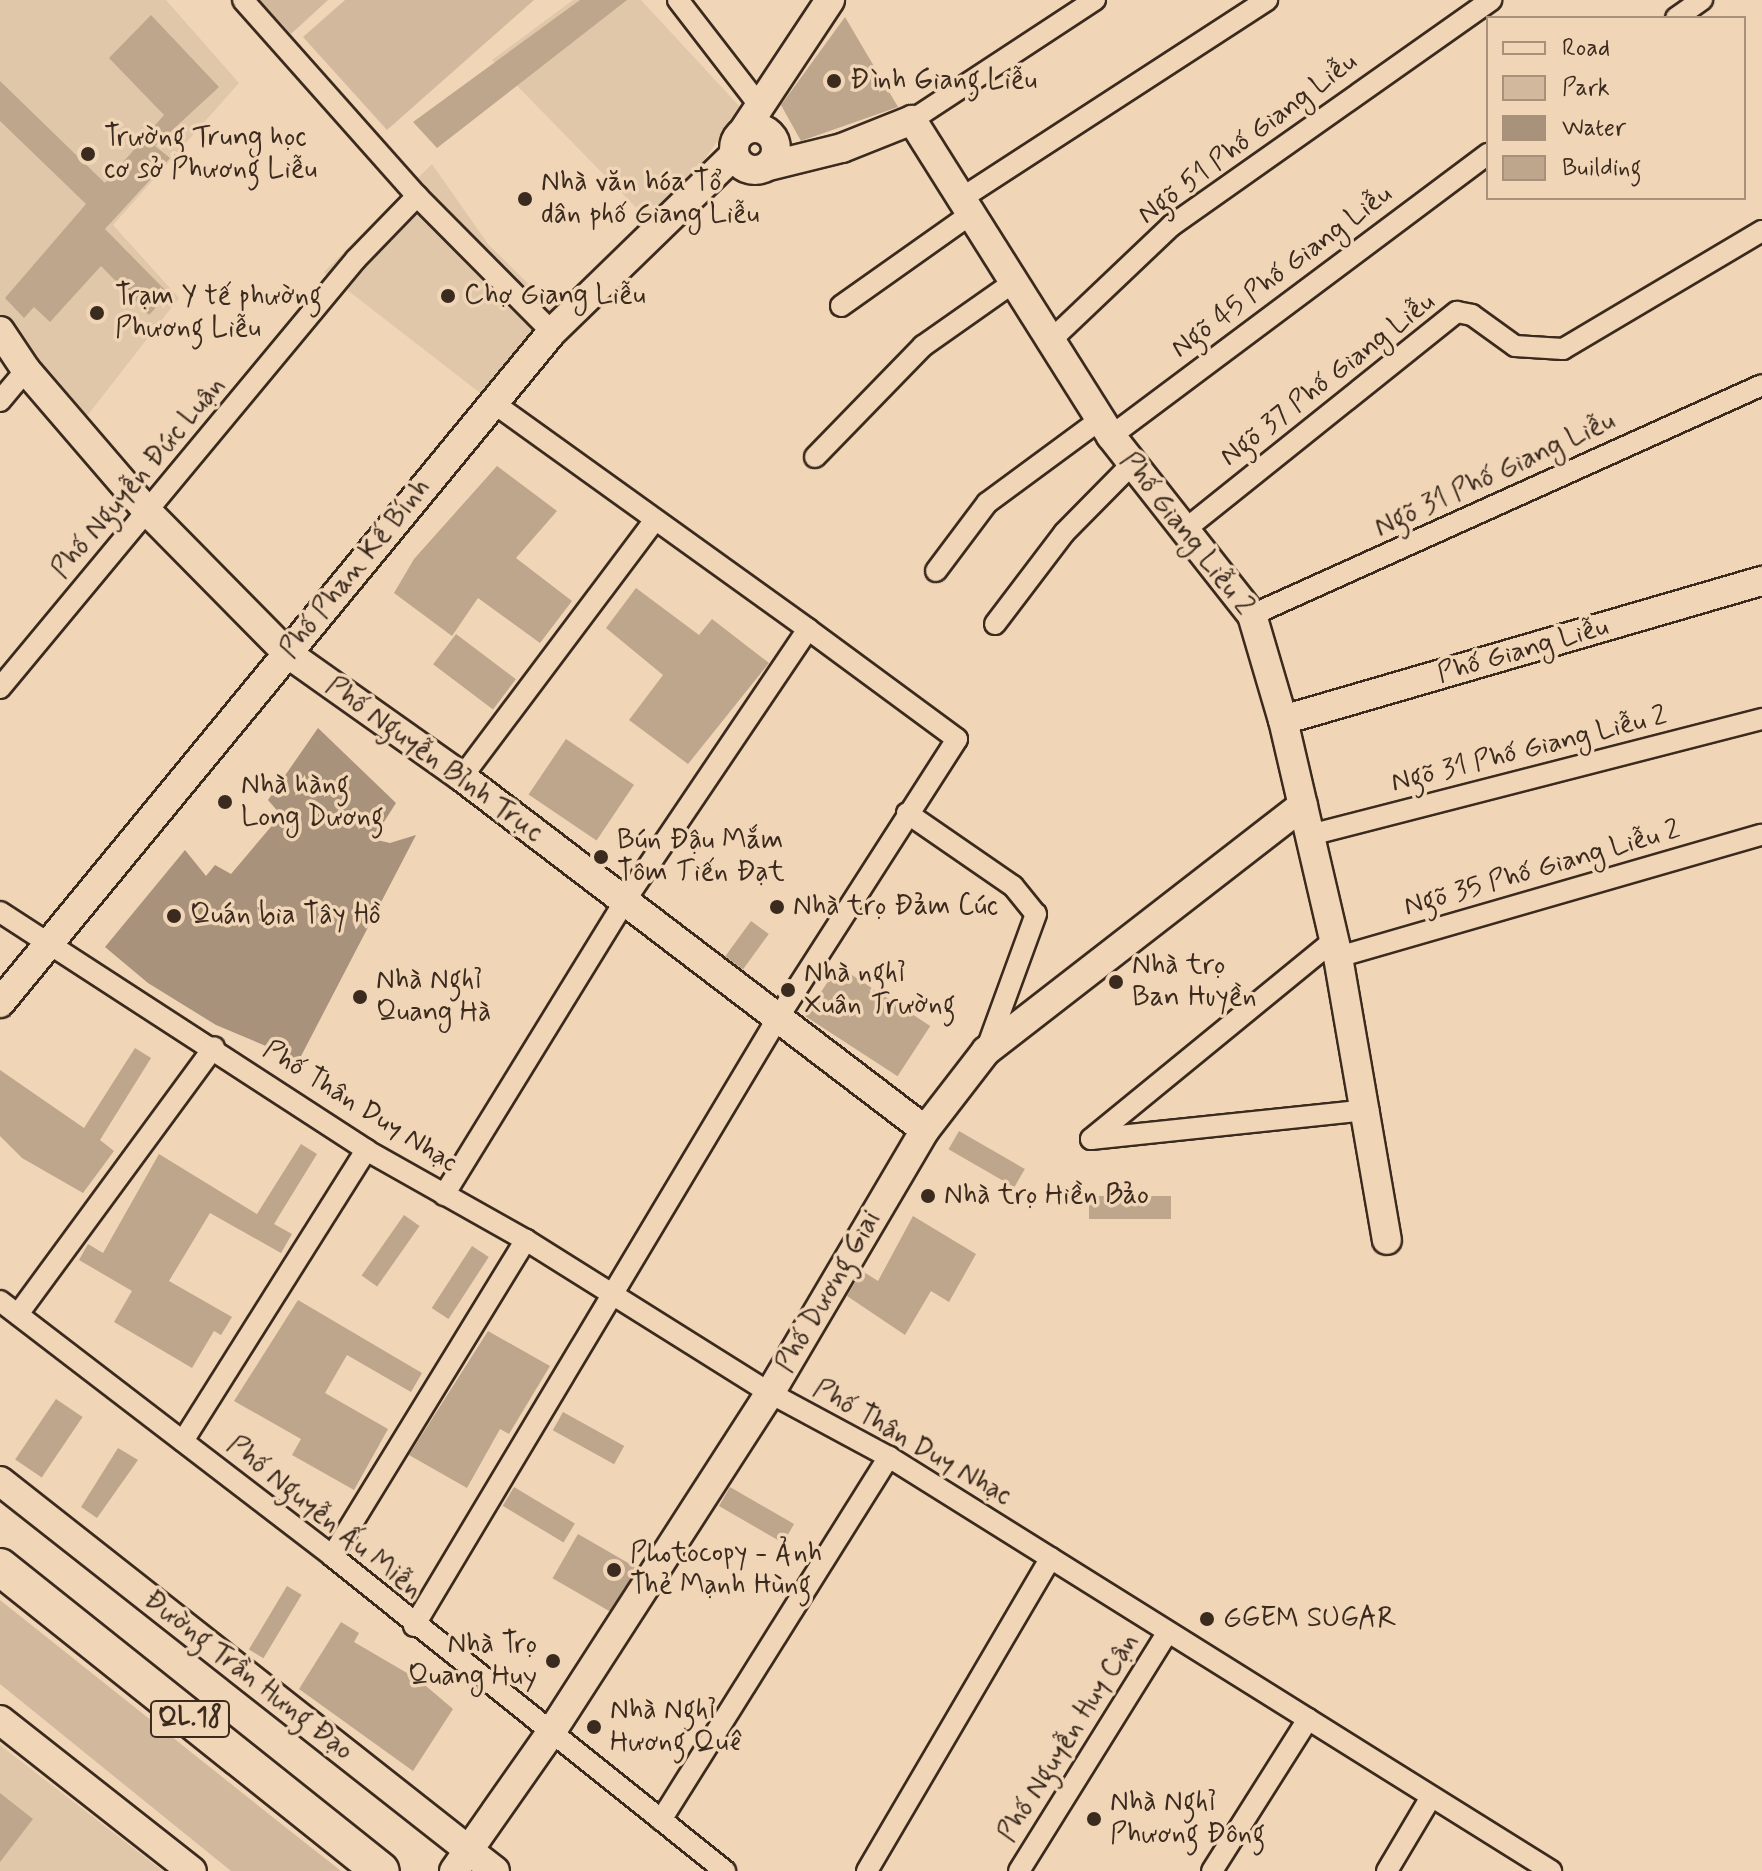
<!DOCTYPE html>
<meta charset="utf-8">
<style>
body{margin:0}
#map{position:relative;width:1762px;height:1871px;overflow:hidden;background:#f0d5b7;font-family:Mynerve,sans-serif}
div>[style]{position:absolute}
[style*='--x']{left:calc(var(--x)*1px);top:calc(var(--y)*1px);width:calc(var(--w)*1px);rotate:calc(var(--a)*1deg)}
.built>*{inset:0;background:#e1c7aa}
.green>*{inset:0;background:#d2b99e}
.water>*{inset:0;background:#a8927b}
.building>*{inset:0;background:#bea68c;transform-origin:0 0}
.roads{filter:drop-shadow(2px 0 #3b2a1e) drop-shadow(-2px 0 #3b2a1e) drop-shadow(0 2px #3b2a1e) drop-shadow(0 -2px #3b2a1e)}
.street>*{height:20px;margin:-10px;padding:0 10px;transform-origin:10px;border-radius:10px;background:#f0d5b7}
.secondary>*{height:28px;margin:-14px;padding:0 14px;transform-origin:14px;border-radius:14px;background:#f0d5b7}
.secondary>.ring{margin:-14px;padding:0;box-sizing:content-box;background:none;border:28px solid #f0d5b7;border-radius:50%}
.highway>*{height:36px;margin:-18px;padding:0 18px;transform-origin:18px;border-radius:18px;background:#f0d5b7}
.dots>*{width:22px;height:22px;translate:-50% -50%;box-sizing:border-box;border:4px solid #f0d5b7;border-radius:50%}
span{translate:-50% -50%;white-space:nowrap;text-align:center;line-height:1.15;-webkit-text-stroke:7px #f0d5b7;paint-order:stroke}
.shield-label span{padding:2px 6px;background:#f0d5b7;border:2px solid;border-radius:6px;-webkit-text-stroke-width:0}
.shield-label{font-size:26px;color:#3b2a1e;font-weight:700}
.poi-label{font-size:28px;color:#3b2a1e}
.left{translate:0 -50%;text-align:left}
.right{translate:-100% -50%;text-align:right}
.street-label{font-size:28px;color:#3b2a1e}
.legend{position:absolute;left:1486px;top:16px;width:260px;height:184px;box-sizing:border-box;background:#f0d5b7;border:2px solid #a8917a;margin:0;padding:10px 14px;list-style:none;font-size:24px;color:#3b2a1e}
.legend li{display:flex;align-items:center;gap:16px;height:40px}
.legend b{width:40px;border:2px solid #a8917a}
</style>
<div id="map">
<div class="built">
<div style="clip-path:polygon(0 0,166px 0,239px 83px,113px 225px,179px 298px,87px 416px,0 316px)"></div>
<div style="clip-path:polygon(573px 0,641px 0,741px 108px,656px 228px,492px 60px)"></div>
<div style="clip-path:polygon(432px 164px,488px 244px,565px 320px,493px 403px,324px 272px)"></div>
<div style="clip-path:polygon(0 1745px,163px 1871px,0 1871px)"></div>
</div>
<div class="green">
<div style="clip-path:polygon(260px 0,328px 0,291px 34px)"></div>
<div style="clip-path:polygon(345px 0,534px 0,387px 130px,303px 37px)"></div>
<div style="clip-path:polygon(0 1600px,270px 1815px,341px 1871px,231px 1871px,0 1684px)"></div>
</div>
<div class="water">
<div style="clip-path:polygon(318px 728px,396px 803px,373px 839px,390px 843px,416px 835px,299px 1060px,216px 1025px,148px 983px,105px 947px,185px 850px,206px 876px,215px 865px,231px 874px,281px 815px,268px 800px)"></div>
</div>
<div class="building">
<div style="clip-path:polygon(580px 0,627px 0,437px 148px,413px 122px)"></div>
<div style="clip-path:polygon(151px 15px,219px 87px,155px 146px,170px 158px,105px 229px,169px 294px,149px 315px,101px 266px,50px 322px,34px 307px,24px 318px,5px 298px,86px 204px,0 121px,0 81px,105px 183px,164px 115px,109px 58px)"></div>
<div style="clip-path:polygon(845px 17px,898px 107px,801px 141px,781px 105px)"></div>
<div style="clip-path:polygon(497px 466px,557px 511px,516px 558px,572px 601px,540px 643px,478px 598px,452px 636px,394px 593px,414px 559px)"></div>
<div style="clip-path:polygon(636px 588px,699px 635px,712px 619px,769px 663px,688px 764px,629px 720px,663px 675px,606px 628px)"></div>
<div style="left:456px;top:634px;width:75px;height:38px;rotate:37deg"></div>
<div style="left:566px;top:739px;width:82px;height:67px;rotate:34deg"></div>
<div style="left:751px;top:921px;width:22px;height:44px;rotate:36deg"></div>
<div style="left:838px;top:966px;width:110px;height:60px;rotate:33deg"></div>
<div style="clip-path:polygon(135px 1048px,151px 1058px,100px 1140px,114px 1151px,83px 1193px,22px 1158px,0 1136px,0 1070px,84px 1128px)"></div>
<div style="left:959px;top:1131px;width:76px;height:21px;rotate:30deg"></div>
<div style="clip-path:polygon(301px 1144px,317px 1154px,274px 1224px,292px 1234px,281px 1253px,210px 1213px,169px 1281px,232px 1317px,221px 1335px,214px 1331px,192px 1368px,114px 1322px,132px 1291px,79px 1260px,88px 1244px,103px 1253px,159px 1154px,257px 1214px)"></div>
<div style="left:1089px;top:1196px;width:82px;height:23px"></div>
<div style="left:404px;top:1215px;width:19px;height:74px;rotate:35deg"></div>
<div style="clip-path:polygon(913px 1216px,976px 1254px,949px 1302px,931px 1291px,905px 1335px,847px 1296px,862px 1271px,878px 1281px)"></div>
<div style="left:472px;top:1246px;width:20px;height:74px;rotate:33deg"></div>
<div style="clip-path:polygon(298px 1300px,422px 1373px,411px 1392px,347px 1355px,325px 1393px,388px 1429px,354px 1490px,292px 1455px,301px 1439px,234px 1401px)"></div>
<div style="clip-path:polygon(488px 1331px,550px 1366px,509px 1434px,500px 1429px,467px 1488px,409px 1455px)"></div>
<div style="left:56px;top:1399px;width:32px;height:73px;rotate:34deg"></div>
<div style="left:563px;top:1412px;width:70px;height:21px;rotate:29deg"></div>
<div style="clip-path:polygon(118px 1448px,138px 1460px,97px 1518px,81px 1507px)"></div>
<div style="left:514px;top:1487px;width:71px;height:22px;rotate:31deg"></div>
<div style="left:730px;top:1487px;width:74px;height:22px;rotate:30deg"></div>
<div style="left:578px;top:1534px;width:68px;height:51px;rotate:30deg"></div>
<div style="left:287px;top:1586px;width:17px;height:74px;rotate:31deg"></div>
<div style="clip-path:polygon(341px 1622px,359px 1633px,354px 1642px,419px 1680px,453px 1709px,413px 1771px,299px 1689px)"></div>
<div style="clip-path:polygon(0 1793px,33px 1819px,0 1862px)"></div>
</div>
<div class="roads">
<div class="street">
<div style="--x:243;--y:0;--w:262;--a:48.4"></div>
<div style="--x:417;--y:196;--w:192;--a:45.2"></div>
<div style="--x:678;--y:0;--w:134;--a:52.3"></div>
<div style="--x:1676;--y:18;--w:32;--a:-35"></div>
<div style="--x:912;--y:120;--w:219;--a:-33.3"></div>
<div style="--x:962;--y:198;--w:364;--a:-33"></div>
<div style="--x:841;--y:306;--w:159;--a:-35.3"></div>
<div style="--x:1051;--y:340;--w:166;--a:-43.5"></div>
<div style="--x:1171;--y:226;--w:392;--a:-35.2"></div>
<div style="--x:0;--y:401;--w:40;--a:-50"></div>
<div style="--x:1111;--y:436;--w:471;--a:-36.8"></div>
<div style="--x:815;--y:457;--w:155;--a:-45.8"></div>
<div style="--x:923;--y:346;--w:111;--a:-35.1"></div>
<div style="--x:1187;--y:528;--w:346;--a:-38.7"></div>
<div style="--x:1457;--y:312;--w:15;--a:11"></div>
<div style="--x:1472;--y:315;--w:53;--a:35.8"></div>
<div style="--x:1515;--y:346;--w:48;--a:3.6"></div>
<div style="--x:1563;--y:349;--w:231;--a:-30.7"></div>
<div style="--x:936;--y:571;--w:85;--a:-53.1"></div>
<div style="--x:987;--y:503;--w:142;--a:-36.4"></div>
<div style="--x:1252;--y:615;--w:559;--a:-24.27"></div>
<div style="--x:995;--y:624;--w:114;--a:-52.8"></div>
<div style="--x:1064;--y:533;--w:95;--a:-45.4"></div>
<div style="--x:0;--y:688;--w:557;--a:-50.31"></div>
<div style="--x:356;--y:259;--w:88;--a:-45.9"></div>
<div style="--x:462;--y:777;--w:320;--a:-53.1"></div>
<div style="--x:907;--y:813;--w:129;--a:34.6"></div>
<div style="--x:1013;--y:886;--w:36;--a:51"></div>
<div style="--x:1036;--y:914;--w:146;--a:110.1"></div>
<div style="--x:1310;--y:835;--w:467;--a:-14.4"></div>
<div style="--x:0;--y:912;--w:437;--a:33"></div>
<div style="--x:366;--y:1150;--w:184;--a:29.4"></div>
<div style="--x:526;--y:1240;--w:288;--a:32.1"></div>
<div style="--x:770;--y:1393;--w:135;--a:28.3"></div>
<div style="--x:889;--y:1457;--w:781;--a:32.02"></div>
<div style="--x:1338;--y:957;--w:441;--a:-16.1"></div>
<div style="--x:1091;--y:1139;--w:314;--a:-39.3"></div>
<div style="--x:1091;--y:1139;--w:279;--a:-6"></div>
<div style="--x:444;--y:1195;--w:344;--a:-58.4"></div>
<div style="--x:624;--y:902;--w:329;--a:-56"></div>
<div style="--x:808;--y:629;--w:388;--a:-144.3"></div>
<div style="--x:0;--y:1301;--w:419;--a:37.5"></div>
<div style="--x:332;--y:1556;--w:504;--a:38.71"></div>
<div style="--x:18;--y:1314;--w:331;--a:-53.7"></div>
<div style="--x:183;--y:1441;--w:344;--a:-57.8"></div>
<div style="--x:332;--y:1556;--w:371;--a:-58.5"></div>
<div style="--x:414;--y:1626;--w:705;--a:-59.11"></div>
<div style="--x:776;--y:1021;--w:335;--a:-57.3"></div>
<div style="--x:957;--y:739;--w:185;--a:-143.6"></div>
<div style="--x:661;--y:1820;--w:429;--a:-57.9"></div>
<div style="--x:867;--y:1871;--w:363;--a:-59.6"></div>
<div style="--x:1019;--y:1871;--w:278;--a:-58.1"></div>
<div style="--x:1212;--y:1871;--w:180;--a:-57.7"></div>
<div style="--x:1387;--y:1871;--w:86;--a:-59.3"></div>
</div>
<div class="secondary">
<div class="ring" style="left:734px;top:128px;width:14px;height:14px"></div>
<div style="--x:744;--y:130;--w:156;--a:-56.5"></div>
<div style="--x:769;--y:166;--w:75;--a:-13.9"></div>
<div style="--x:842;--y:148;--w:75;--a:-21.8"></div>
<div style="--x:912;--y:120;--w:373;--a:57.8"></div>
<div style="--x:1111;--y:436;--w:228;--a:51.8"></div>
<div style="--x:1252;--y:615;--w:109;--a:73.6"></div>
<div style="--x:1283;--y:720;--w:243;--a:76.9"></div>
<div style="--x:1338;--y:957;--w:287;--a:80.2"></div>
<div style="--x:0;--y:331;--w:47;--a:56.3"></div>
<div style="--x:26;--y:370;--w:187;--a:49.3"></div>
<div style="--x:148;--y:512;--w:198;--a:45.4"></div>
<div style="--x:287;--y:653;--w:214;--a:35.3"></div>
<div style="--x:462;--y:777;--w:582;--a:37.32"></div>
<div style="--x:1283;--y:720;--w:499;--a:-16.2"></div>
<div style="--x:0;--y:1003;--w:869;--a:-50.56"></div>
<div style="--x:552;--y:332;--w:254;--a:-44.2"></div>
<div style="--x:0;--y:1481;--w:630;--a:38.23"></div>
<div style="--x:0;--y:1720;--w:244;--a:38.2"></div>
<div style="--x:454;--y:1871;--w:171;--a:-55"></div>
<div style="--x:552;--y:1731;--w:402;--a:-57.2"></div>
<div style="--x:770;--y:1393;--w:305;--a:-59.5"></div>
<div style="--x:925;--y:1130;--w:100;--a:-52.3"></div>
<div style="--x:986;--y:1051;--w:401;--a:-37.8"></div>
</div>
<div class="highway">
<div style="--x:0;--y:1567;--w:487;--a:38.6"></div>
</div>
</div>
<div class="dots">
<div style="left:834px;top:81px;background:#3b2a1e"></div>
<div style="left:88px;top:154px;background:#3b2a1e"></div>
<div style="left:525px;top:199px;background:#3b2a1e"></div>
<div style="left:448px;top:296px;background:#3b2a1e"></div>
<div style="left:97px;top:313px;background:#3b2a1e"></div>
<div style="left:225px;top:802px;background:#3b2a1e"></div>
<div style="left:601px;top:857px;background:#3b2a1e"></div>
<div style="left:777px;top:907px;background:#3b2a1e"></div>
<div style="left:174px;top:916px;background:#3b2a1e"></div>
<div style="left:1116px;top:982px;background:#3b2a1e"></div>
<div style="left:788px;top:990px;background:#3b2a1e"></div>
<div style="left:360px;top:997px;background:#3b2a1e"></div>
<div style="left:928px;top:1196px;background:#3b2a1e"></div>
<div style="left:614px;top:1570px;background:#3b2a1e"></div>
<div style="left:1207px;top:1619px;background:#3b2a1e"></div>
<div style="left:553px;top:1661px;background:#3b2a1e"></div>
<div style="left:594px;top:1727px;background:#3b2a1e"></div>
<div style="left:1094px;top:1819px;background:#3b2a1e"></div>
</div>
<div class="shield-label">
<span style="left:190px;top:1719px">QL.18</span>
</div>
<div class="poi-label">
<span class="left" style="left:850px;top:81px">Đình Giang Liễu</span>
<span class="left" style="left:104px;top:154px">Trường Trung học<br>cơ sở Phương Liễu</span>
<span class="left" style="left:541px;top:199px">Nhà văn hóa Tổ<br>dân phố Giang Liễu</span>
<span class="left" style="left:464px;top:296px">Chợ Giang Liễu</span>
<span class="left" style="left:115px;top:313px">Trạm Y tế phường<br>Phương Liễu</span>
<span class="left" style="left:241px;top:802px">Nhà hàng<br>Long Dương</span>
<span class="left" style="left:617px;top:857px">Bún Đậu Mắm<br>Tôm Tiến Đạt</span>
<span class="left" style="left:793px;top:907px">Nhà trọ Đảm Cúc</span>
<span class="left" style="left:190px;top:916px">Quán bia Tây Hồ</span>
<span class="left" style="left:1132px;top:982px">Nhà trọ<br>Ban Huyền</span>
<span class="left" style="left:804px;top:990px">Nhà nghỉ<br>Xuân Trường</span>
<span class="left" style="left:376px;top:997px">Nhà Nghỉ<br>Quang Hà</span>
<span class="left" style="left:944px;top:1196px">Nhà trọ Hiền Bảo</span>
<span class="left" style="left:630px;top:1570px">Photocopy - Ảnh<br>Thẻ Mạnh Hùng</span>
<span class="left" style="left:1223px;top:1619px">GGEM SUGAR</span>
<span class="right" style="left:537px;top:1661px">Nhà Trọ<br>Quang Huy</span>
<span class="left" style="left:610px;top:1727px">Nhà Nghỉ<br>Hương Quê</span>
<span class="left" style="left:1110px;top:1819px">Nhà Nghỉ<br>Phương Đông</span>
</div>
<div class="street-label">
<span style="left:1248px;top:139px;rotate:-37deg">Ngõ 51 Phố Giang Liễu</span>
<span style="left:1282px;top:272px;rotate:-37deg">Ngõ 45 Phố Giang Liễu</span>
<span style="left:1328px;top:380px;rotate:-38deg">Ngõ 37 Phố Giang Liễu</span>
<span style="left:1495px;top:475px;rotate:-25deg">Ngõ 31 Phố Giang Liễu</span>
<span style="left:139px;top:478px;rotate:-50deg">Phố Nguyễn Đức Luận</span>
<span style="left:1186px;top:534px;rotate:52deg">Phố Giang Liễu 2</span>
<span style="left:356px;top:569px;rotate:-51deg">Phố Phan Kế Bính</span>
<span style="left:1523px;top:651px;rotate:-16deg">Phố Giang Liễu</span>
<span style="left:1529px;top:750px;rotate:-14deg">Ngõ 31 Phố Giang Liễu 2</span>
<span style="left:434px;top:760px;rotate:36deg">Phố Nguyễn Bỉnh Trục</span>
<span style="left:1542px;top:869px;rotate:-16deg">Ngõ 35 Phố Giang Liễu 2</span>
<span style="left:360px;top:1107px;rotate:32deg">Phố Thân Duy Nhạc</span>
<span style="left:829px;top:1292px;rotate:-60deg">Phố Dương Giai</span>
<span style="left:912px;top:1443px;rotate:30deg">Phố Thân Duy Nhạc</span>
<span style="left:324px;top:1518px;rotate:39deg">Phố Nguyễn Ấu Miễn</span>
<span style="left:248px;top:1676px;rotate:38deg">Đường Trần Hưng Đạo</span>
<span style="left:1069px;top:1738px;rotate:-58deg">Phố Nguyễn Huy Cận</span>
</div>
<ul class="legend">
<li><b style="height:10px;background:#f0d5b7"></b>Road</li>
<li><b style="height:22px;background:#d2b99e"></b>Park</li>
<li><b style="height:22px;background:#a8927b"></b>Water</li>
<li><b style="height:22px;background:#bea68c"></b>Building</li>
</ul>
</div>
